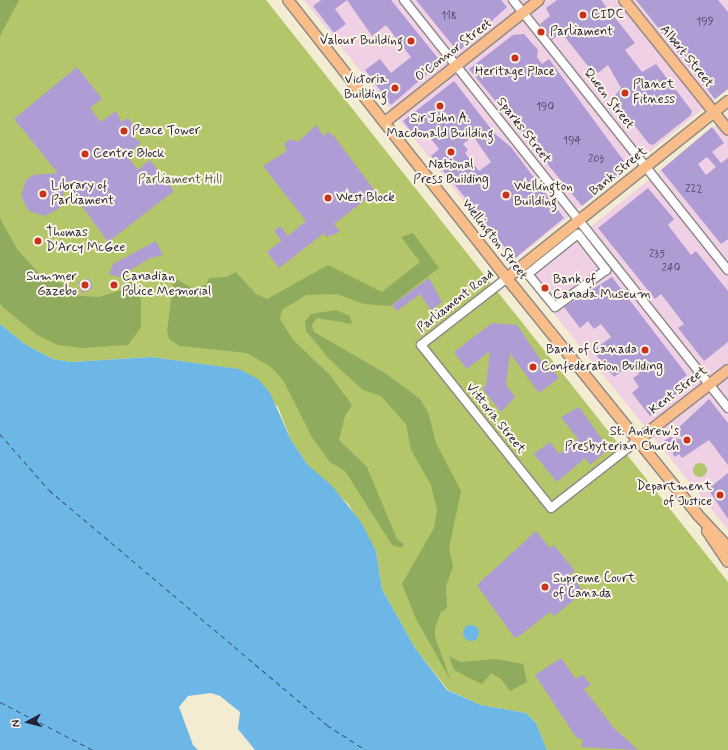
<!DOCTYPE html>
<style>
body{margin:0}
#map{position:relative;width:728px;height:750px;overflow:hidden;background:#f3ecd2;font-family:Mynerve,sans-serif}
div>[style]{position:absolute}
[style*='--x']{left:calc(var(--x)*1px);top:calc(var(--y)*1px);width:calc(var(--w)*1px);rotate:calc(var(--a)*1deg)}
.built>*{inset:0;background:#f0d0e4}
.green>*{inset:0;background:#b4c66a}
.round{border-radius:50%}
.forest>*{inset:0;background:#8fab5e}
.water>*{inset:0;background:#6cb7e5}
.ferry>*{height:1px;margin-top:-0.5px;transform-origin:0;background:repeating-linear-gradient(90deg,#3c5676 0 5px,transparent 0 9px)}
.building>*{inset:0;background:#af9cd4;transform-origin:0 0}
.roads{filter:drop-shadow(1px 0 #8a8786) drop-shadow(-1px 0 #8a8786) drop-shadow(0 1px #8a8786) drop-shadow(0 -1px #8a8786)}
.minor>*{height:8px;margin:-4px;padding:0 4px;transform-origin:4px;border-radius:4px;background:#fff}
.major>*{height:10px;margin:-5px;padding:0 5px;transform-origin:5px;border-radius:5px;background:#f8bd89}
.dots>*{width:11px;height:11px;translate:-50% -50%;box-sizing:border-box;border:2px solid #fcf5e5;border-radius:50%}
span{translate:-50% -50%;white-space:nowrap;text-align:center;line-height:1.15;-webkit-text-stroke:4px #fcf5e5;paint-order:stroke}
.number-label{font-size:11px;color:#454061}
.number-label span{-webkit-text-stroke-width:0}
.poi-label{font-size:13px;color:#22223b}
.left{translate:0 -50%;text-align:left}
.right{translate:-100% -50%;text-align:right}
.street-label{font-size:13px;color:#22223b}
.park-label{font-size:13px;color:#4e5349}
.north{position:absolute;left:8px;top:702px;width:40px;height:40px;-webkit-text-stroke:3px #fcf5e5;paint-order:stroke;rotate:263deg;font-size:11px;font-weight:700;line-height:16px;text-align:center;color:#22223b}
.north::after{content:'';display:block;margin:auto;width:14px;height:18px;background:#22223b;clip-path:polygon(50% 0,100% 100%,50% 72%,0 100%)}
</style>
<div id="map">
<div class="built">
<div style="clip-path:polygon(304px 0,728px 0,728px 89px,512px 262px)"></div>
<div style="clip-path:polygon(728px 116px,728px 530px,526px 279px)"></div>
</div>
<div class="green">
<div style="clip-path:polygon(0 0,266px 0,728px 582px,728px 750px,547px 750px,536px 723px,526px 713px,481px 705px,448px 690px,415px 648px,382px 589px,376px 551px,349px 505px,307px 464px,291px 440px,278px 407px,238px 369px,151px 357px,71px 362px,53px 359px,26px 345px,0 324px)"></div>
<div class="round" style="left:693px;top:463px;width:14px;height:14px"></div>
</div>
<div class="forest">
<div style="clip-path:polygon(0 0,19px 0,0 36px)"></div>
<div style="clip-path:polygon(0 218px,17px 249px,44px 279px,64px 283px,80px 296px,99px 297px,128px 288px,130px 280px,135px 279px,141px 294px,141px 327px,128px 345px,82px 348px,58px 345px,37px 335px,5px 309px,0 304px)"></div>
<div style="clip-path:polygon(413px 233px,439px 268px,390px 306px,364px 304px,337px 294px,306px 295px,282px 310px,280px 319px,293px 340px,329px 374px,352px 405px,345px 416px,339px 440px,367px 467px,397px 539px,404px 544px,401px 548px,392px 545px,345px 471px,330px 462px,313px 439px,283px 380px,271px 367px,247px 353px,180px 346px,169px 339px,167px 331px,174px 278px,194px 289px,206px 285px,209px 278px,226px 277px,236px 272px,256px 294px,267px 299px,328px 265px,382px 292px,420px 262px,401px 237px)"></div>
<div style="clip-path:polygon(336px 310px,350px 316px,352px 324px,317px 318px,312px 325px,314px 332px,385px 373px,420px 399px,428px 412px,436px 443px,461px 491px,449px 548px,453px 567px,446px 586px,447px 608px,441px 612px,435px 628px,435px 637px,451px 681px,416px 619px,402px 584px,434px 528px,437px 510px,431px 485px,411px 450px,406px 424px,381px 396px,363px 390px,330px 360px,306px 331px,305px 321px,311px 314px)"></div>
<div style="clip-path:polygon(449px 656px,461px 662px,496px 659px,523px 664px,527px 682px,510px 691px,501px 679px,491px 673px,482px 684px,475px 681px,454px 670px)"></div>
</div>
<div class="water">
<div style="clip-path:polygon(0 324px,26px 345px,53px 359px,71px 362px,151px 357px,239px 369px,258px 379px,270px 393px,291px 440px,307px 464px,332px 486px,361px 522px,376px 551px,382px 589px,415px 648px,447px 690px,481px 705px,526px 713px,536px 723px,547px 750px,255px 750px,238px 729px,240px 712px,220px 696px,211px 693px,188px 696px,179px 707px,193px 745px,198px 750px,0 750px)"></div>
<div class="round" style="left:463px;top:625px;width:16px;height:16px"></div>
</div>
<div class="ferry">
<div style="--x:0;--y:434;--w:74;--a:48.8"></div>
<div style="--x:49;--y:490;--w:364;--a:40.2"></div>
<div style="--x:327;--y:725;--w:46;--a:32.7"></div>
<div style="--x:0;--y:702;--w:105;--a:27.3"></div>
</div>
<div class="building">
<div style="clip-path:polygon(321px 0,347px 0,335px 9px,346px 24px,334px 33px,313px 6px)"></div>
<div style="clip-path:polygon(347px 0,391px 0,441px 62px,391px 105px,365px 70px,380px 59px,391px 73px,411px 57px,386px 25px,372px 36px)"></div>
<div style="clip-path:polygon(416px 0,501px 0,507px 7px,458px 52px)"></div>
<div style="clip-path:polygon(557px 0,601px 0,635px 43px,625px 50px,642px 72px,656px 64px,692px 111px,691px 115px,653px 145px,649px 144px,613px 98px,621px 88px,608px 65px,598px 73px,588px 66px,561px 32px,552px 40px,540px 24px,550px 16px,546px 8px)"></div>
<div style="clip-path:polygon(636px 0,718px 0,728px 12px,728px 89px,715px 99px)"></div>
<div style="clip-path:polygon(524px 34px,538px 50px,537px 57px,542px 64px,549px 59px,629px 168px,582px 206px,469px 69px,513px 35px)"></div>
<div style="clip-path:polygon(77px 67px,102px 99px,90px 108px,101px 122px,116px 111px,121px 122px,128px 118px,137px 130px,132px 136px,141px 143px,126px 155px,138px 170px,150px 160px,174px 191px,108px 242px,66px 184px,60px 208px,45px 216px,29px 211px,21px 196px,26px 180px,33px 175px,58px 173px,14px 119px)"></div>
<div style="clip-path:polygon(evenodd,454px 81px,495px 134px,511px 147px,564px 218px,514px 259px,496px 236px,491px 240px,482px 228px,487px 224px,431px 156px,439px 149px,425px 131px,416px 138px,403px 121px,454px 81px,473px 136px,491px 162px,479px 171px,465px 153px,468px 150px,463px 144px,473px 136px)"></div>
<div style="clip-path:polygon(316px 125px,324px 136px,328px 132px,334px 136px,377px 194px,371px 199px,369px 197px,334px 224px,340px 232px,326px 237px,324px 233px,279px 268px,267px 252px,281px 241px,274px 231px,280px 226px,288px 236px,306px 221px,263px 166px,285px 152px,287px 149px,284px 144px,290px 139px,298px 142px)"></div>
<div style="clip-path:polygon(evenodd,712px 127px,724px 143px,712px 152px,721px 163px,728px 158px,728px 239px,721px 244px,661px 170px,712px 127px,707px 157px,716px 167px,706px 175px,698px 164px,707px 157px)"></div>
<div style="clip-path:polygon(648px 188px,674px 219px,668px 225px,691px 255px,696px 251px,728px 291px,728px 342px,704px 361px,678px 328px,684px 324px,661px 294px,655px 299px,598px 228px)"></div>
<div style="clip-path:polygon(156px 241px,163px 255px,150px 258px,119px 277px,109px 274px,113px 264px)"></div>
<div style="clip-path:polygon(612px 277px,687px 375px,678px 382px,683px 389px,650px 416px,632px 393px,639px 387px,633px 378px,639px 374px,632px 363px,614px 377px,593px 351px,611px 337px,601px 324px,594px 329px,588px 321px,580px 328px,564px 307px)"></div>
<div style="left:89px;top:278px;width:11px;height:12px;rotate:68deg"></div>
<div style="clip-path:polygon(429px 278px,442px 302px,431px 310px,420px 294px,397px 311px,392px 305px)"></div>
<div style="clip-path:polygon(492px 323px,517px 325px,546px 368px,549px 365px,559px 378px,539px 393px,510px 353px,506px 385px,515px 397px,501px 412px,482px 388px,486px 386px,490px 351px,467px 369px,454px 352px)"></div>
<div style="clip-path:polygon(709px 399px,728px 423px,728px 465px,709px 440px,682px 458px,679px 454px,675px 457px,664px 441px,670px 437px,684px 440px,676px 430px)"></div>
<div style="clip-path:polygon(579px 407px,609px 449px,590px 465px,585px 458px,557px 482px,534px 454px,550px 442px,559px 454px,578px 439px,561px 417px)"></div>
<div style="clip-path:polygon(728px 473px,728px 519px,708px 489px)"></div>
<div style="clip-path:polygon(536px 531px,550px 548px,554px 545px,575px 571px,570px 574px,584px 592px,554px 616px,550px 612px,518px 637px,514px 637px,477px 585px)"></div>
<div style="clip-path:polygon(561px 658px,576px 679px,583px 675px,591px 685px,584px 689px,614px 728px,638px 750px,581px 747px,583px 740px,576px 737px,535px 675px)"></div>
</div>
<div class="roads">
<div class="minor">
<div style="--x:404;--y:0;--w:521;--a:51.55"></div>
<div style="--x:513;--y:0;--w:345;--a:51.5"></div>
<div style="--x:578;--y:234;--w:46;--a:52.1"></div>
<div style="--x:606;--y:270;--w:63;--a:144"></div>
<div style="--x:555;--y:307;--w:43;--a:-129.3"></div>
<div style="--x:528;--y:274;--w:64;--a:-38.7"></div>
<div style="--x:507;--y:278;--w:109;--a:142.1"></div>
<div style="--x:421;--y:345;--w:208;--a:51.4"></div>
<div style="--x:551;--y:508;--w:110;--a:-38"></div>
</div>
<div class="major">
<div style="--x:288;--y:0;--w:365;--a:51.8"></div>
<div style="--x:514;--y:287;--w:292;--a:51.1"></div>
<div style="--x:697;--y:514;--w:45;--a:46.8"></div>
<div style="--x:624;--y:0;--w:166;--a:51.3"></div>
<div style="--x:385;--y:122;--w:196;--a:-38.4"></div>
<div style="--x:507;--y:278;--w:283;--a:-38.7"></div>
<div style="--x:638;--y:440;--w:114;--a:-37.9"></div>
<div style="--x:707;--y:531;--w:37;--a:56"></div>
</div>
</div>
<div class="dots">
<div style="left:583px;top:15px;background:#c8321e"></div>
<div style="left:541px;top:32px;background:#c8321e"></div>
<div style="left:411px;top:41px;background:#c8321e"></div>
<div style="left:515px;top:58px;background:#c8321e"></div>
<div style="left:395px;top:88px;background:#c8321e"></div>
<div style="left:625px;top:93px;background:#c8321e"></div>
<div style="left:440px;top:106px;background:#c8321e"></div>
<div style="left:124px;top:131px;background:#c8321e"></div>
<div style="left:451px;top:152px;background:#c8321e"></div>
<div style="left:85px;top:154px;background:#c8321e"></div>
<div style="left:43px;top:194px;background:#c8321e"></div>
<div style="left:506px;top:195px;background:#c8321e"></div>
<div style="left:328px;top:198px;background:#c8321e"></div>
<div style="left:38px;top:241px;background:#c8321e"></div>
<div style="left:85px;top:285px;background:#c8321e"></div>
<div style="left:114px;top:285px;background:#c8321e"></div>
<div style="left:545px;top:288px;background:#c8321e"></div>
<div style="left:645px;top:350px;background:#c8321e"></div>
<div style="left:533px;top:367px;background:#c8321e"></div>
<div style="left:687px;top:440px;background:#c8321e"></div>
<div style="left:720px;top:495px;background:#c8321e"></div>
<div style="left:545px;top:587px;background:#c8321e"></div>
</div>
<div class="number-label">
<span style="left:449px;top:16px">118</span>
<span style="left:705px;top:22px">199</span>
<span style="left:545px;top:107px">190</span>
<span style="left:572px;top:141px">194</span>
<span style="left:596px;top:159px">203</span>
<span style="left:694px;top:189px">222</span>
<span style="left:657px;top:254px">235</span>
<span style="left:671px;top:268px">240</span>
</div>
<div class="poi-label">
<span class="left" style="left:591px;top:15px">CIDC</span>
<span class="left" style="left:550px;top:32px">Parliament</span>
<span class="right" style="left:403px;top:41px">Valour Building</span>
<span style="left:515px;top:72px">Heritage Place</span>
<span class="right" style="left:387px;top:88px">Victoria<br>Building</span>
<span class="left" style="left:633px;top:93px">Planet<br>Fitness</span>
<span style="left:440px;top:127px">Sir John A.<br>Macdonald Building</span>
<span class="left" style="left:132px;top:131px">Peace Tower</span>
<span class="left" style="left:93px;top:154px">Centre Block</span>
<span style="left:451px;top:173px">National<br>Press Building</span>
<span class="left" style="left:51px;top:194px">Library of<br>Parliament</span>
<span class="left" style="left:514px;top:195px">Wellington<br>Building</span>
<span class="left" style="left:336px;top:198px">West Block</span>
<span class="left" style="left:46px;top:241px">Thomas<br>D'Arcy McGee</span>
<span class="right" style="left:77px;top:285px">Summer<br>Gazebo</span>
<span class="left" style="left:122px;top:285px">Canadian<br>Police Memorial</span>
<span class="left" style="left:553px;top:288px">Bank of<br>Canada Museum</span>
<span class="right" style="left:637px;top:350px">Bank of Canada</span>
<span class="left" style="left:541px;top:367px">Confederation Building</span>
<span class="right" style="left:679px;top:440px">St. Andrew's<br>Presbyterian Church</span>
<span class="right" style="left:712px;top:495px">Department<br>of Justice</span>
<span class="left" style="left:553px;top:587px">Supreme Court<br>of Canada</span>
</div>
<div class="street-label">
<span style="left:454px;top:51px;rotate:-38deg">O'Connor Street</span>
<span style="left:686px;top:57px;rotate:51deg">Albert Street</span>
<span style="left:608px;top:99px;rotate:52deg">Queen Street</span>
<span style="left:523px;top:131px;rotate:52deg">Sparks Street</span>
<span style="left:619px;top:172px;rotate:-39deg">Bank Street</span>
<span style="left:494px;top:240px;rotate:52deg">Wellington Street</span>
<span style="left:456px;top:302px;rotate:-38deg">Parliament Road</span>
<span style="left:679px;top:391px;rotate:-38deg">Kent Street</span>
<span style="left:495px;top:419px;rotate:51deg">Vittoria Street</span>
</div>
<div class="park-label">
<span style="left:180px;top:180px">Parliament Hill</span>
</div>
<div class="north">N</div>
</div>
